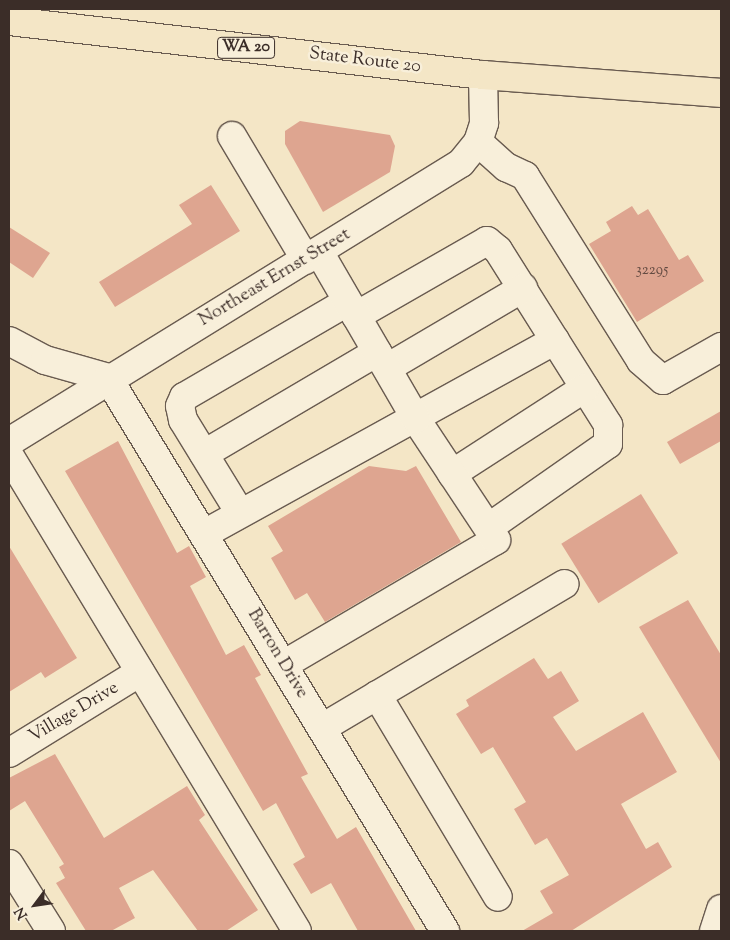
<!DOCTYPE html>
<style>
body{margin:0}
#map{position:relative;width:730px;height:940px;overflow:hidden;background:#f4e6c6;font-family:"Sorts Mill Goudy",serif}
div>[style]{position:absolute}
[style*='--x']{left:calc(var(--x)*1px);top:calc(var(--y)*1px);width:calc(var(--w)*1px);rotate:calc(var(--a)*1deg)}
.building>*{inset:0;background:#dea590;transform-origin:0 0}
.roads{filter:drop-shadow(1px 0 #695b50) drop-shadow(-1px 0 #695b50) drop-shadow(0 1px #695b50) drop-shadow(0 -1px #695b50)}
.minor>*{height:28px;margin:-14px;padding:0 14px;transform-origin:14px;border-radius:14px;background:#f8efda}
.major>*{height:28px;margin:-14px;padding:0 14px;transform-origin:14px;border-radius:14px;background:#f4e6c6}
span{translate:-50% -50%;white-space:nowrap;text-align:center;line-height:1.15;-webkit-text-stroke:5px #f8efda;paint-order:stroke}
.number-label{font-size:15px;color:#644b42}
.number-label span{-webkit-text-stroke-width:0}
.shield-label span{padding:1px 4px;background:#f8efda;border:1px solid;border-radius:4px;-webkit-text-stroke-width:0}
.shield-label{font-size:16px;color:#3b2d28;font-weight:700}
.street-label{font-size:18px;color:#3b2d28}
.frame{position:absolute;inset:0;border:10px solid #3b2d28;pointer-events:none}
.north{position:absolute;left:10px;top:880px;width:50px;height:50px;-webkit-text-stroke:4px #f8efda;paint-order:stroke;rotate:239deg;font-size:14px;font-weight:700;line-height:20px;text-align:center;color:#3b2d28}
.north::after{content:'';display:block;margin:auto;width:18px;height:22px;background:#3b2d28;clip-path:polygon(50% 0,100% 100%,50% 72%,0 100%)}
</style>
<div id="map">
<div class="building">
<div style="clip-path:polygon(300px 121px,390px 135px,395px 146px,390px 172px,323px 212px,285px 144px,285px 131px)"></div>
<div style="clip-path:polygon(211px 185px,240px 231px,115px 307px,99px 282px,192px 224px,179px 205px)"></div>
<div style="clip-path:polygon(632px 206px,638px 215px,648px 209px,679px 260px,688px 255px,704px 281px,637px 322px,589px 244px,611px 231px,606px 222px)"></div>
<div style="clip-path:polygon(9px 227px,50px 253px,33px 278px,9px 262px)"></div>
<div style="clip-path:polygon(721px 411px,721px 441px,680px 464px,667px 442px)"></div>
<div style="clip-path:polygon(118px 441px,177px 553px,189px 546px,206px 577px,190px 586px,226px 655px,244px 645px,261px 675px,255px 678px,308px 774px,301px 777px,337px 839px,356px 827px,416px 931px,358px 931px,331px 883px,311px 894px,293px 864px,305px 857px,276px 803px,263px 811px,65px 471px)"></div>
<div style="clip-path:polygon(369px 466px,406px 471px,416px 466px,461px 542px,325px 622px,307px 593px,295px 600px,271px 558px,283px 551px,268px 526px)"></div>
<div style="left:641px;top:494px;width:70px;height:94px;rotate:58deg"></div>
<div style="clip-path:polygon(9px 546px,77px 658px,45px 678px,41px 672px,9px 692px)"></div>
<div style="clip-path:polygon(688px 600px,721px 655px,721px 763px,639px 627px)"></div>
<div style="clip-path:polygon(534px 658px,548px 679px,561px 671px,579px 701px,553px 717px,576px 751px,643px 712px,677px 772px,621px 804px,646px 849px,658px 842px,672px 867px,571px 931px,522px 931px,553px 913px,540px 891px,569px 875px,547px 838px,535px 845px,514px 809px,526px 802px,493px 747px,481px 754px,456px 714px,469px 706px,466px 700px)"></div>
<div style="clip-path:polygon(55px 754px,104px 838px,187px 786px,205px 815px,199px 820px,258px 910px,226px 931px,198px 931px,153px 870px,119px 888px,135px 918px,111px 931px,86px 931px,56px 883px,65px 878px,59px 867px,64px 864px,25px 801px,9px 811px,9px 778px)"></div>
</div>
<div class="roads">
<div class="minor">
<div style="--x:232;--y:136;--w:144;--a:59.2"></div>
<div style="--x:478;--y:142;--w:38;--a:42"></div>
<div style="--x:506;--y:167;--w:21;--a:25"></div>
<div style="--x:525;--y:176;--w:218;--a:57.9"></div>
<div style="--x:641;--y:361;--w:29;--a:41"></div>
<div style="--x:663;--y:380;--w:67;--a:-29.6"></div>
<div style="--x:356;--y:316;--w:151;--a:-29.8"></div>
<div style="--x:487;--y:241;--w:14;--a:39"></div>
<div style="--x:498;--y:250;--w:207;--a:57.8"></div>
<div style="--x:608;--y:425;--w:19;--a:90"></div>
<div style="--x:608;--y:444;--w:146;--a:145"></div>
<div style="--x:9;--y:341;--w:41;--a:27.8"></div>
<div style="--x:45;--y:360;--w:66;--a:15.9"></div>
<div style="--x:387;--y:368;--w:158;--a:-30.5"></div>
<div style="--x:108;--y:378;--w:648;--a:58.64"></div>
<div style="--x:9;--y:442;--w:531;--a:-31.69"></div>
<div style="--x:461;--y:163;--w:27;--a:-51"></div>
<div style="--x:478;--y:142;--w:20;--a:-72"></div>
<div style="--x:484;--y:123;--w:48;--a:-91.2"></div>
<div style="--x:204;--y:454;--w:201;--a:-30.5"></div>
<div style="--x:9;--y:455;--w:556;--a:58.82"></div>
<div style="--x:452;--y:474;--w:158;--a:-32.9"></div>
<div style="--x:240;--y:513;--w:109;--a:-121.5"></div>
<div style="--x:183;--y:420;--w:14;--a:-102"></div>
<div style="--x:180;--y:406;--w:10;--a:-66"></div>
<div style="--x:184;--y:397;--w:189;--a:-30.2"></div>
<div style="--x:204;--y:534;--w:401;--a:-28.9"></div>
<div style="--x:283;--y:665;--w:247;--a:-30.4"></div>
<div style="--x:496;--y:540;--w:145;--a:-123.5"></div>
<div style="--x:416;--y:419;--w:193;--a:-120.1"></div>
<div style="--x:377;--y:695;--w:235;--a:59.1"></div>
<div style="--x:322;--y:728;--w:282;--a:-30.7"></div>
<div style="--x:9;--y:753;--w:154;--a:-31.7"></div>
<div style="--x:9;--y:864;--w:79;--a:57.9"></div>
<div style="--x:714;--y:931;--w:23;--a:-72"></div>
</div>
<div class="major">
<div style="--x:9;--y:21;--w:477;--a:6.5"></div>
<div style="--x:483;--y:75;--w:239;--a:4.3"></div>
</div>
</div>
<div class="number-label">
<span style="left:652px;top:271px">32295</span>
</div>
<div class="shield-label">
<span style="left:246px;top:48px">WA 20</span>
</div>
<div class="street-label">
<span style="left:365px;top:61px;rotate:7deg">State Route 20</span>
<span style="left:275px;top:278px;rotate:-31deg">Northeast Ernst Street</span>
<span style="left:277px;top:654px;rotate:59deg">Barron Drive</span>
<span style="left:74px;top:713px;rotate:-31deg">Village Drive</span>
</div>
<div class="frame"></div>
<div class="north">N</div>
</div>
